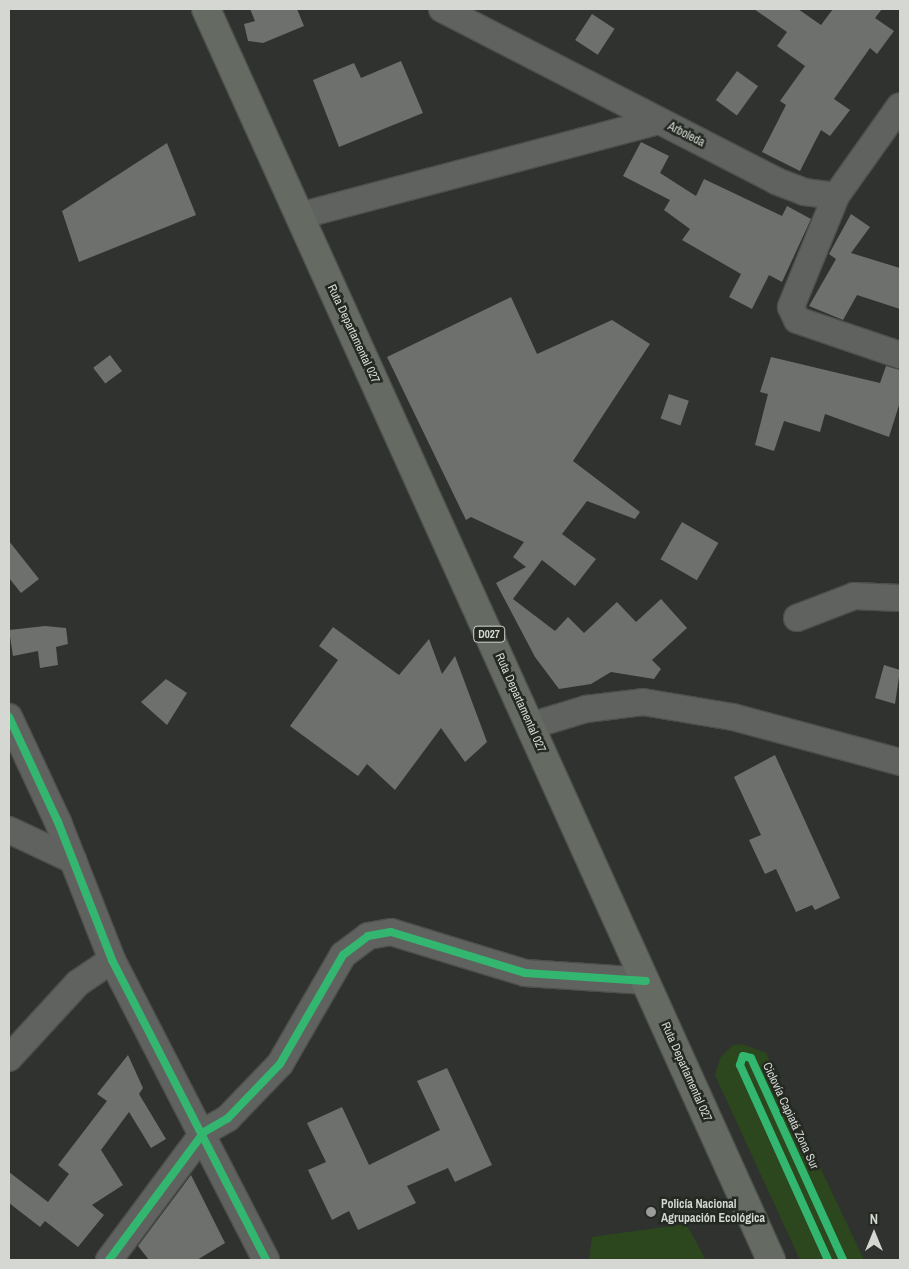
<!DOCTYPE html>
<meta charset="utf-8">
<style>
body{margin:0}
#map{position:relative;width:909px;height:1269px;overflow:hidden;background:#2f322e;font-family:"Archivo Narrow",sans-serif}
div>[style]{position:absolute}
[style*='--x']{left:calc(var(--x)*1px);top:calc(var(--y)*1px);width:calc(var(--w)*1px);rotate:calc(var(--a)*1deg)}
.green>*{inset:0;background:#2c471e}
.building>*{inset:0;background:#6d706c;transform-origin:0 0}
.roads{filter:drop-shadow(1px 0 #4d4f4b) drop-shadow(-1px 0 #4d4f4b) drop-shadow(0 1px #4d4f4b) drop-shadow(0 -1px #4d4f4b)}
.minor>*{height:26px;margin:-13px;padding:0 13px;transform-origin:13px;border-radius:13px;background:#60625f}
.primary>*{height:28px;margin:-14px;padding:0 14px;transform-origin:14px;border-radius:14px;background:#656a63}
.cycleway>*{height:8px;margin:-4px;padding:0 4px;transform-origin:4px;border-radius:4px;background:#33b770}
.dots>*{width:14px;height:14px;translate:-50% -50%;box-sizing:border-box;border:2px solid #242a22;border-radius:50%}
span{translate:-50% -50%;white-space:nowrap;text-align:center;line-height:1.15;-webkit-text-stroke:5px #242a22;paint-order:stroke}
.shield-label span{padding:1px 4px;background:#242a22;border:1px solid;border-radius:4px;-webkit-text-stroke-width:0}
.shield-label{font-size:11px;color:#d4d7d2;font-weight:700}
.street-label{font-size:12px;color:#d4d7d2}
.poi-label{font-size:12px;color:#d4d7d2;font-weight:700}
.left{translate:0 -50%;text-align:left}
.frame{position:absolute;inset:0;border:10px solid #d4d7d2;pointer-events:none}
.north{position:absolute;left:849px;top:1209px;width:50px;height:50px;-webkit-text-stroke:4px #242a22;paint-order:stroke;rotate:0deg;font-size:14px;font-weight:700;line-height:20px;text-align:center;color:#d4d7d2}
.north::after{content:'';display:block;margin:auto;width:18px;height:22px;background:#d4d7d2;clip-path:polygon(50% 0,100% 100%,50% 72%,0 100%)}
</style>
<div id="map">
<div class="green">
<div style="clip-path:polygon(742px 1044px,766px 1053px,864px 1260px,800px 1260px,715px 1075px,720px 1058px,733px 1045px)"></div>
<div style="clip-path:polygon(686px 1224px,706px 1260px,589px 1260px,592px 1237px)"></div>
</div>
<div class="building">
<div style="clip-path:polygon(250px 9px,297px 9px,304px 26px,263px 43px,248px 41px,244px 24px,255px 21px)"></div>
<div style="clip-path:polygon(754px 9px,798px 9px,821px 25px,833px 9px,882px 9px,875px 18px,894px 31px,877px 54px,870px 48px,834px 99px,850px 110px,830px 136px,821px 130px,800px 171px,762px 152px,786px 105px,780px 101px,805px 66px,777px 46px,787px 32px)"></div>
<div style="left:592px;top:14px;width:27px;height:31px;rotate:33deg"></div>
<div style="clip-path:polygon(401px 61px,423px 113px,339px 147px,313px 80px,354px 63px,361px 78px)"></div>
<div style="left:737px;top:71px;width:26px;height:36px;rotate:36deg"></div>
<div style="clip-path:polygon(641px 142px,669px 156px,660px 173px,696px 196px,704px 179px,782px 216px,787px 206px,811px 219px,782px 282px,769px 275px,752px 309px,729px 297px,741px 274px,682px 240px,690px 229px,664px 210px,670px 200px,623px 176px)"></div>
<div style="clip-path:polygon(167px 143px,196px 215px,79px 262px,62px 211px)"></div>
<div style="clip-path:polygon(851px 214px,870px 227px,851px 253px,900px 268px,900px 309px,857px 295px,843px 320px,809px 306px,836px 259px,829px 254px)"></div>
<div style="clip-path:polygon(511px 297px,537px 354px,612px 320px,650px 344px,573px 461px,640px 512px,635px 519px,587px 501px,562px 534px,596px 559px,575px 586px,542px 560px,513px 599px,555px 631px,568px 617px,584px 633px,617px 602px,636px 622px,661px 599px,687px 628px,652px 660px,661px 669px,654px 679px,611px 672px,591px 684px,559px 689px,535px 657px,496px 583px,526px 567px,513px 557px,524px 542px,471px 517px,466px 520px,387px 357px)"></div>
<div style="left:110px;top:355px;width:20px;height:21px;rotate:53deg"></div>
<div style="clip-path:polygon(771px 357px,880px 383px,886px 366px,900px 370px,900px 402px,889px 437px,825px 414px,820px 432px,784px 421px,774px 451px,755px 445px,768px 394px,760px 392px)"></div>
<div style="left:669px;top:394px;width:21px;height:26px;rotate:19deg"></div>
<div style="left:682px;top:522px;width:42px;height:43px;rotate:30deg"></div>
<div style="clip-path:polygon(9px 541px,39px 579px,21px 593px,9px 578px)"></div>
<div style="clip-path:polygon(45px 626px,66px 628px,68px 644px,56px 647px,58px 665px,40px 668px,38px 651px,13px 656px,9px 630px)"></div>
<div style="clip-path:polygon(333px 627px,399px 675px,429px 639px,442px 674px,455px 656px,487px 742px,465px 762px,441px 728px,395px 790px,367px 764px,358px 776px,290px 726px,338px 660px,319px 646px)"></div>
<div style="clip-path:polygon(884px 665px,900px 670px,895px 704px,875px 698px)"></div>
<div style="clip-path:polygon(166px 679px,187px 693px,167px 725px,141px 702px)"></div>
<div style="clip-path:polygon(775px 755px,840px 898px,815px 910px,812px 905px,796px 912px,776px 869px,765px 874px,749px 840px,761px 835px,734px 777px)"></div>
<div style="clip-path:polygon(128px 1055px,143px 1088px,139px 1094px,166px 1139px,151px 1148px,129px 1112px,101px 1150px,123px 1185px,92px 1205px,104px 1215px,78px 1247px,45px 1221px,40px 1227px,9px 1203px,9px 1172px,48px 1202px,69px 1174px,58px 1165px,107px 1101px,97px 1094px)"></div>
<div style="clip-path:polygon(447px 1068px,492px 1165px,455px 1182px,448px 1168px,407px 1186px,416px 1203px,358px 1230px,349px 1211px,332px 1220px,308px 1170px,326px 1162px,307px 1123px,342px 1107px,369px 1165px,440px 1130px,417px 1081px)"></div>
<div style="clip-path:polygon(191px 1175px,225px 1243px,197px 1260px,149px 1260px,138px 1246px)"></div>
</div>
<div class="roads">
<div class="minor">
<div style="--x:442;--y:9;--w:376;--a:27.2"></div>
<div style="--x:776;--y:181;--w:30;--a:21"></div>
<div style="--x:804;--y:192;--w:32;--a:7"></div>
<div style="--x:836;--y:196;--w:110;--a:-54.6"></div>
<div style="--x:836;--y:196;--w:120;--a:112.1"></div>
<div style="--x:791;--y:307;--w:14;--a:65"></div>
<div style="--x:797;--y:320;--w:109;--a:18.8"></div>
<div style="--x:299;--y:216;--w:372;--a:-14.8"></div>
<div style="--x:797;--y:618;--w:61;--a:-21.1"></div>
<div style="--x:854;--y:596;--w:46;--a:2.5"></div>
<div style="--x:9;--y:717;--w:116;--a:65"></div>
<div style="--x:58;--y:822;--w:148;--a:68.6"></div>
<div style="--x:112;--y:960;--w:337;--a:62.8"></div>
<div style="--x:530;--y:726;--w:59;--a:-16.9"></div>
<div style="--x:586;--y:709;--w:57;--a:-7"></div>
<div style="--x:643;--y:702;--w:91;--a:9.5"></div>
<div style="--x:733;--y:717;--w:173;--a:15.1"></div>
<div style="--x:9;--y:830;--w:71;--a:25.1"></div>
<div style="--x:9;--y:1058;--w:102;--a:-47.4"></div>
<div style="--x:78;--y:983;--w:41;--a:-34.1"></div>
<div style="--x:109;--y:1260;--w:159;--a:-53.4"></div>
<div style="--x:204;--y:1132;--w:28;--a:-30"></div>
<div style="--x:228;--y:1118;--w:75;--a:-46.1"></div>
<div style="--x:280;--y:1064;--w:126;--a:-60"></div>
<div style="--x:343;--y:955;--w:31;--a:-37"></div>
<div style="--x:368;--y:936;--w:23;--a:-10"></div>
<div style="--x:391;--y:932;--w:140;--a:17"></div>
<div style="--x:525;--y:973;--w:121;--a:3.8"></div>
</div>
<div class="primary">
<div style="--x:206;--y:9;--w:1373;--a:65.69"></div>
</div>
</div>
<div class="cycleway">
<div style="--x:9;--y:717;--w:116;--a:65"></div>
<div style="--x:58;--y:822;--w:148;--a:68.6"></div>
<div style="--x:112;--y:960;--w:337;--a:62.8"></div>
<div style="--x:109;--y:1260;--w:159;--a:-53.4"></div>
<div style="--x:204;--y:1132;--w:28;--a:-30"></div>
<div style="--x:228;--y:1118;--w:75;--a:-46.1"></div>
<div style="--x:280;--y:1064;--w:126;--a:-60"></div>
<div style="--x:343;--y:955;--w:31;--a:-37"></div>
<div style="--x:368;--y:936;--w:23;--a:-10"></div>
<div style="--x:391;--y:932;--w:140;--a:17"></div>
<div style="--x:525;--y:973;--w:121;--a:3.8"></div>
<div style="--x:828;--y:1260;--w:214;--a:-114.3"></div>
<div style="--x:740;--y:1065;--w:9;--a:-72"></div>
<div style="--x:743;--y:1056;--w:8;--a:14"></div>
<div style="--x:751;--y:1058;--w:222;--a:65.5"></div>
</div>
<div class="dots">
<div style="left:651px;top:1212px;background:#9a9d99"></div>
</div>
<div class="shield-label">
<span style="left:489px;top:634px">D027</span>
</div>
<div class="street-label">
<span style="left:686px;top:135px;rotate:27deg">Arboleda</span>
<span style="left:353px;top:334px;rotate:65deg">Ruta Departamental 027</span>
<span style="left:520px;top:703px;rotate:66deg">Ruta Departamental 027</span>
<span style="left:686px;top:1072px;rotate:66deg">Ruta Departamental 027</span>
<span style="left:790px;top:1116px;rotate:65deg">Ciclovía Capiatá Zona Sur</span>
</div>
<div class="poi-label">
<span class="left" style="left:661px;top:1212px">Policía Nacional<br>Agrupación Ecológica</span>
</div>
<div class="frame"></div>
<div class="north">N</div>
</div>
